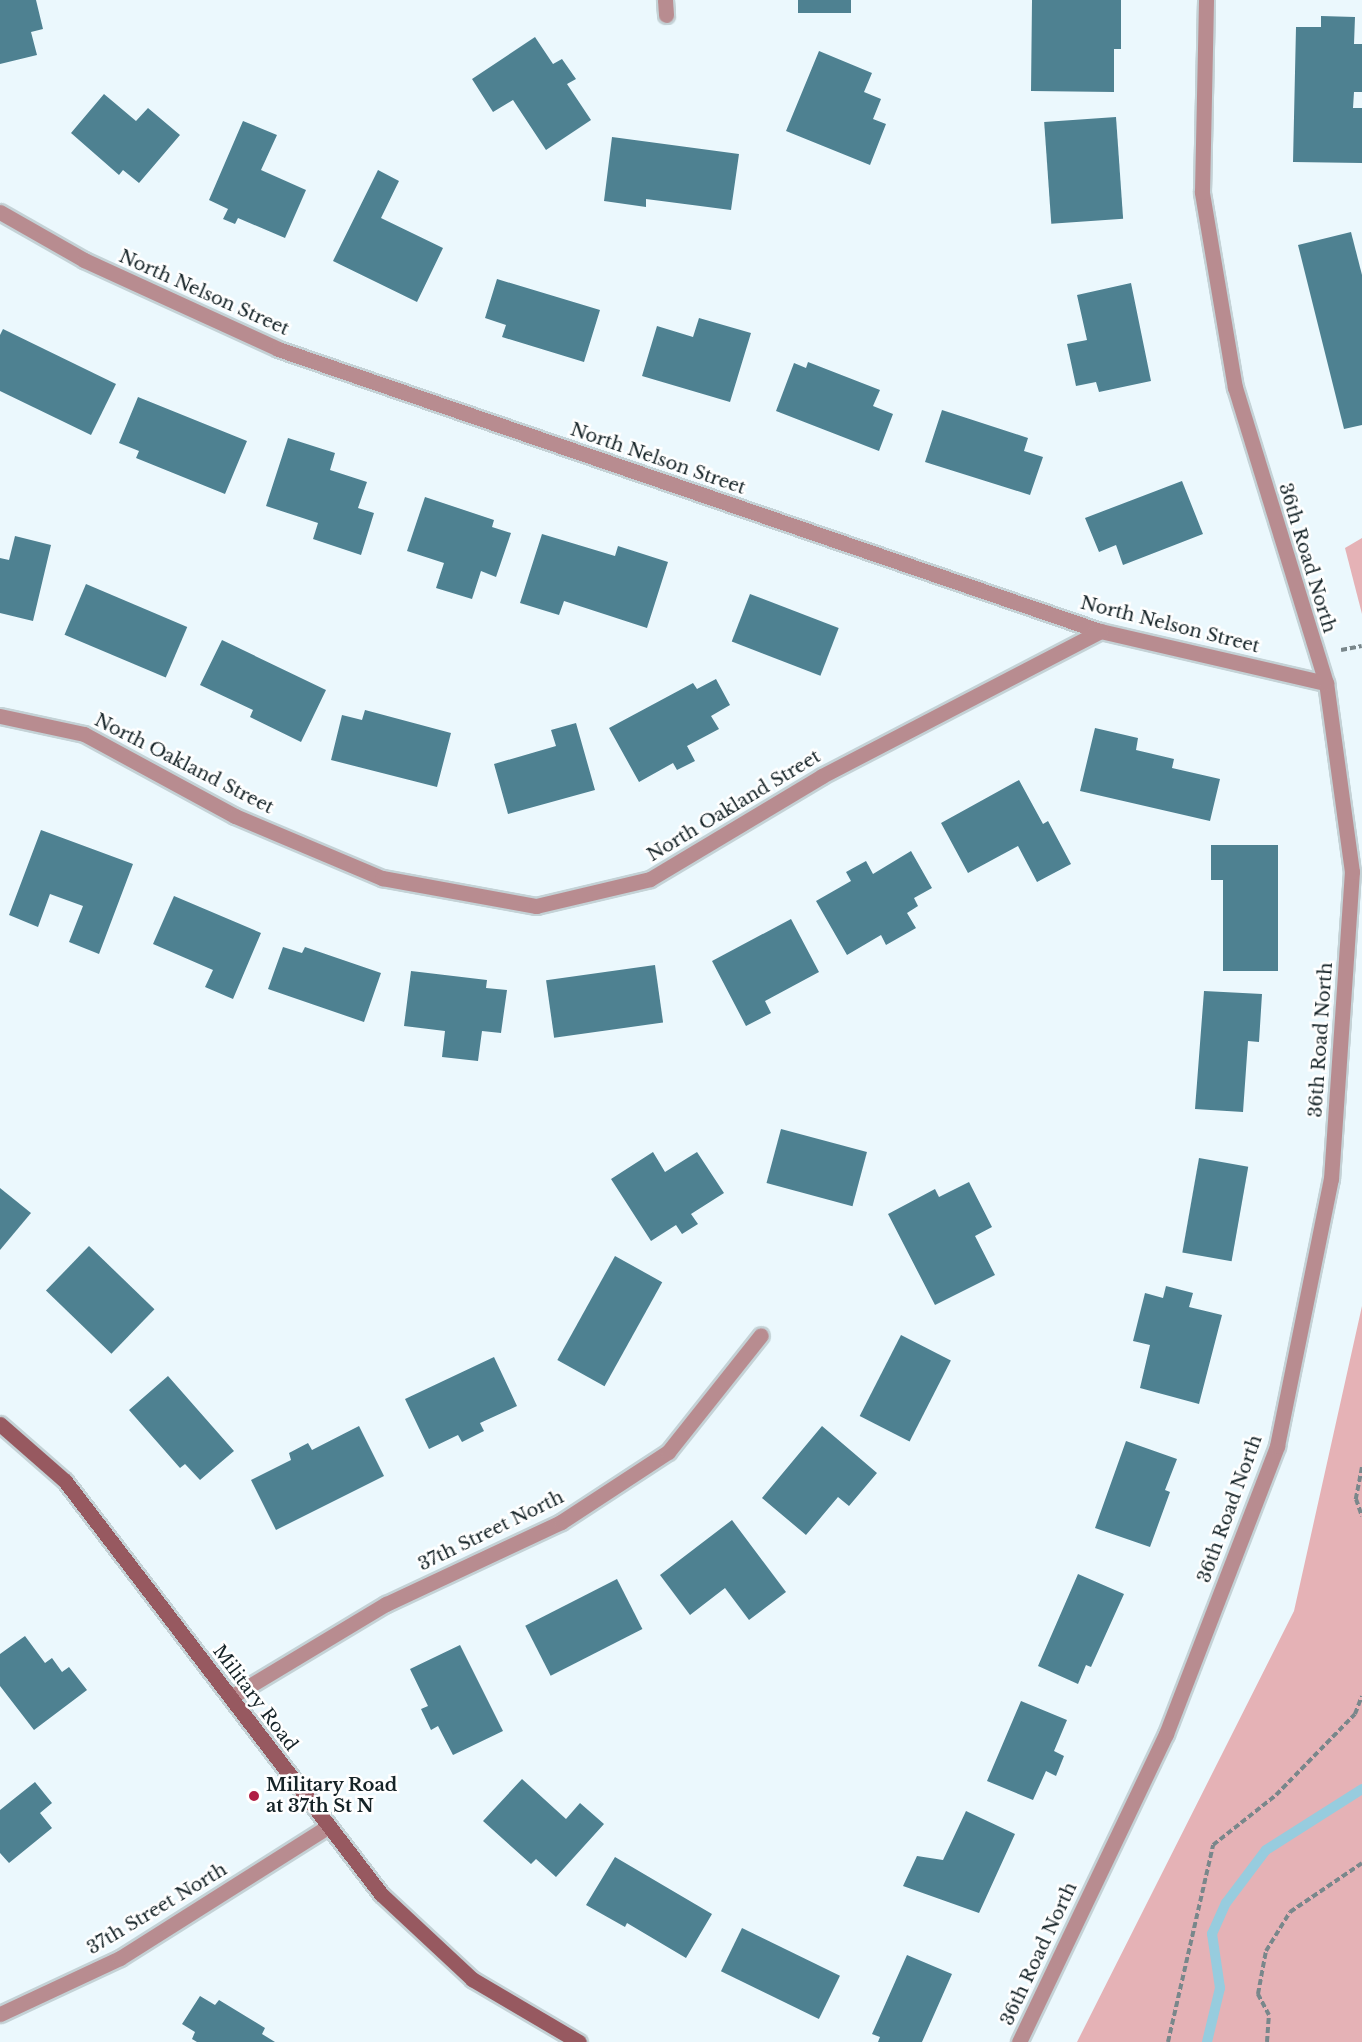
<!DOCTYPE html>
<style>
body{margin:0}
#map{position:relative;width:1362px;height:2042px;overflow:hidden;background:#ebf8fd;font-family:"Libre Baskerville",serif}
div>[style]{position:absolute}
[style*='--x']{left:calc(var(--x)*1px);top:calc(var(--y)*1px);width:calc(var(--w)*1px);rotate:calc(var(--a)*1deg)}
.forest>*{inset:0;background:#e5b2b6}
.stream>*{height:10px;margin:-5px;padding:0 5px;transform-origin:5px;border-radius:5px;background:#97ccde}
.building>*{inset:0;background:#4e8191;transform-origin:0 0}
.path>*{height:4px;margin-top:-2px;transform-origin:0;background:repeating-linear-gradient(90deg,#79878b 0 6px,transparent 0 9px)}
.roads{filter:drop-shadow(2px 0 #c4d2d6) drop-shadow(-2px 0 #c4d2d6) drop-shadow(0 2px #c4d2d6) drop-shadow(0 -2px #c4d2d6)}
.street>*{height:15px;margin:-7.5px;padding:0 7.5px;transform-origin:7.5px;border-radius:7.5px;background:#b88c90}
.secondary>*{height:15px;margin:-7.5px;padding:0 7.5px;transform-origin:7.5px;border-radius:7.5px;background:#975960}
.dots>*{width:16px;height:16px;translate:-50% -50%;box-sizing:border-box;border:3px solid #fff;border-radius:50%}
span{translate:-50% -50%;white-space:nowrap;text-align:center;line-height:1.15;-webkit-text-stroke:5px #fff;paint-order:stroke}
.street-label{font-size:18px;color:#152327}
.poi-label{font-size:18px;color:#152327;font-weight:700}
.left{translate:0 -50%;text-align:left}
</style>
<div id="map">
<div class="forest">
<div style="clip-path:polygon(1362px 538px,1362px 614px,1345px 548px)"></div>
<div style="clip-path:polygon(1362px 1306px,1362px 2042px,1077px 2042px,1294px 1611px)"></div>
</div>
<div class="stream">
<div style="--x:1207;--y:2042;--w:56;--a:-76.5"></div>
<div style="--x:1220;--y:1988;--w:55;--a:-98.4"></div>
<div style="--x:1212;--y:1934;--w:34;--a:-66"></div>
<div style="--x:1226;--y:1903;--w:66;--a:-53"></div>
<div style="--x:1266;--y:1850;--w:114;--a:-32.4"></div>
</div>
<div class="building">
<div style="clip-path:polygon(0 0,36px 0,43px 29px,31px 32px,37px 55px,0 64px)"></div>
<div style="left:798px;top:0;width:53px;height:13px"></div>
<div style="clip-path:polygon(1032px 0,1121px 0,1121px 49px,1114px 49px,1114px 92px,1031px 91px)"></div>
<div style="clip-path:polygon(1321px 16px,1355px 17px,1354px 44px,1362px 44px,1362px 92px,1354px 92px,1353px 108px,1362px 108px,1362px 163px,1293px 162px,1296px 27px,1321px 27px)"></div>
<div style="clip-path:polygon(535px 37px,553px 64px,562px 59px,576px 79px,567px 84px,591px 120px,546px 150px,513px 100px,493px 112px,472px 79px)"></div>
<div style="clip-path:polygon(819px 51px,872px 73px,864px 92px,881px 99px,873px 119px,886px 124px,870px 165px,786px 131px)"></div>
<div style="clip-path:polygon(104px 94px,136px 121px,148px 108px,180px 135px,139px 183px,123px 170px,119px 175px,71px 133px)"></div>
<div style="left:1116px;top:117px;width:102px;height:72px;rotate:86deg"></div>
<div style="clip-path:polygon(243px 121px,277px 135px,261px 170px,306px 190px,285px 238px,238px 218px,235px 224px,223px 219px,228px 209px,209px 200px)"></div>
<div style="clip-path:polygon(612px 137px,739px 154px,731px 210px,646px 199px,646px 207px,604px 201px)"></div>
<div style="clip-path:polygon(378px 170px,399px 181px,381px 218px,443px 248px,417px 302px,333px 261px)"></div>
<div style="clip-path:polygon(1351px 232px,1362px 275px,1362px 425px,1344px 429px,1298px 245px)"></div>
<div style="clip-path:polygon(497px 279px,600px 310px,584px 362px,502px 337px,506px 325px,485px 318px)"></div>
<div style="clip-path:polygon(1131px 283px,1151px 381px,1099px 392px,1096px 382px,1076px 386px,1067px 344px,1087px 340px,1077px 295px)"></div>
<div style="clip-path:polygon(699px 318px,751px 333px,730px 402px,642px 376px,657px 326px,693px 337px)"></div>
<div style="clip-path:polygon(3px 329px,116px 384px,91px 435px,0 391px,0 335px)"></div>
<div style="clip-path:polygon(808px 362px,880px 390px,873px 406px,893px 414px,879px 451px,776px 411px,794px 363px,806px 368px)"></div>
<div style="clip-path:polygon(138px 397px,247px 441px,225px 494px,136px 458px,139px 451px,119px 443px)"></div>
<div style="clip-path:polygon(942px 410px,1028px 438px,1024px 451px,1043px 457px,1030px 495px,925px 462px)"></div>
<div style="clip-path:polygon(288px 438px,335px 453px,330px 470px,367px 482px,358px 508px,374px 513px,361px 555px,313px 539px,318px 523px,266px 506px)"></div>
<div style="clip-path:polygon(1182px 481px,1203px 534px,1123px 565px,1116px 545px,1099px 552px,1085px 518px)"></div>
<div style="clip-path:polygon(425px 497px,494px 520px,492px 527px,511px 533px,496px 577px,481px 571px,472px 599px,436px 588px,444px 563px,407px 551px)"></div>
<div style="clip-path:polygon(542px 534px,615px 556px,618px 546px,668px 562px,647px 628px,564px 601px,559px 615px,520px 603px)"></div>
<div style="clip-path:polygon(15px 536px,51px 545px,33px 621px,0 613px,0 558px,9px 560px)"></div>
<div style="left:86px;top:584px;width:110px;height:55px;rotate:23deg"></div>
<div style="left:750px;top:594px;width:95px;height:51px;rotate:21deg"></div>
<div style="clip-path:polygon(222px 640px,326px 690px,301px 742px,250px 717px,253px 710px,200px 685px)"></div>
<div style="clip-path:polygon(716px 679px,730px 705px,711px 716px,719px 729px,687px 746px,695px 761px,677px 770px,673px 763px,639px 782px,609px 728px,693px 683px,697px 689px)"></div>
<div style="clip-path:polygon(365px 710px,451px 733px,437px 787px,331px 760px,342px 715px,362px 720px)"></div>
<div style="clip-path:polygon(576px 723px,595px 790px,508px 814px,494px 764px,556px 746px,551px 730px)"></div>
<div style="clip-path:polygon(1095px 728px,1138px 738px,1136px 750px,1174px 759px,1172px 768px,1220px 779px,1210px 821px,1080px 791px)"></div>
<div style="clip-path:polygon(1019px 780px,1043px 824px,1048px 821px,1071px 864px,1037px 882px,1018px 846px,968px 873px,941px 823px)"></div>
<div style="clip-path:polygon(41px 830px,133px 864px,99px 954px,69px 942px,83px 906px,50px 894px,38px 927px,9px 915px)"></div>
<div style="clip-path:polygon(1211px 845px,1278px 845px,1278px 971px,1223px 971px,1223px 880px,1211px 880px)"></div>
<div style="clip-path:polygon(911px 851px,932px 888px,914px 898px,918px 906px,907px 913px,916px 928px,886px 945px,881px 935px,847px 955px,816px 901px,851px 881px,846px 872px,866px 861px,873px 874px)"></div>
<div style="clip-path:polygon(174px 896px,261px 933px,233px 999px,205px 987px,213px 970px,153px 944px)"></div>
<div style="clip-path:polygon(791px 919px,819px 972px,765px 1001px,771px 1013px,746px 1026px,712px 961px)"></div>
<div style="clip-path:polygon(283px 947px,302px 953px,305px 947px,381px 973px,364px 1022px,268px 989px)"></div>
<div style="left:655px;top:965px;width:58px;height:110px;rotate:82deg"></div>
<div style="clip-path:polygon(411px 971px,487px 980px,486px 988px,507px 990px,501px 1033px,482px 1031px,478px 1061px,442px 1057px,445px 1031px,404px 1026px)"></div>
<div style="clip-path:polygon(1204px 991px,1262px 994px,1259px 1042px,1248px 1041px,1243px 1112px,1195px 1109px)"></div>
<div style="left:781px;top:1129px;width:89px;height:56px;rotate:15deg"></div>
<div style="clip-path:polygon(653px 1152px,665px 1172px,697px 1152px,724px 1193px,691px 1214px,698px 1224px,682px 1234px,676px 1225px,651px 1241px,611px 1179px)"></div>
<div style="left:1199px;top:1158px;width:50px;height:96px;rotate:10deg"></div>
<div style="clip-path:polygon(969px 1182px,992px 1227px,975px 1236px,995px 1275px,935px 1305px,888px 1214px,935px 1189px,939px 1197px)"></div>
<div style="clip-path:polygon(0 1188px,31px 1213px,0 1250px)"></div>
<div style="left:89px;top:1246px;width:91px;height:62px;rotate:44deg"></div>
<div style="left:615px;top:1256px;width:54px;height:119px;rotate:29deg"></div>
<div style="clip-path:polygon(1166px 1286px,1193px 1293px,1189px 1307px,1222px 1315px,1199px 1404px,1140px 1388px,1150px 1345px,1133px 1341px,1145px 1293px,1163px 1298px)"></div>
<div style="left:901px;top:1335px;width:56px;height:91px;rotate:27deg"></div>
<div style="clip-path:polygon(494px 1357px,517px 1406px,480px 1423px,484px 1431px,462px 1442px,458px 1435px,429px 1449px,405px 1399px)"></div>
<div style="clip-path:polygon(168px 1376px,234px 1451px,200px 1480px,185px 1464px,180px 1468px,129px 1410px)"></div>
<div style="clip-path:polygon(359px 1426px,384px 1476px,276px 1530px,251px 1480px,291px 1460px,289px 1453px,308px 1443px,312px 1450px)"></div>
<div style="clip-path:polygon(822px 1426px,877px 1473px,849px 1506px,838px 1497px,806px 1535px,762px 1498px)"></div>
<div style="clip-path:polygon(1126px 1441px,1177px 1459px,1165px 1490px,1170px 1492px,1150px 1547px,1095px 1528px)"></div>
<div style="clip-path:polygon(732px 1520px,786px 1592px,749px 1620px,725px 1588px,690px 1615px,660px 1575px)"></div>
<div style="clip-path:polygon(1078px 1574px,1124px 1594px,1091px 1667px,1086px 1665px,1078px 1684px,1038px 1666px)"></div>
<div style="left:617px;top:1579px;width:56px;height:103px;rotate:63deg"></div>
<div style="clip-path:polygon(25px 1636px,45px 1663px,52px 1658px,62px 1672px,69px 1667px,87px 1690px,34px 1730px,0 1686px,0 1654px)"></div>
<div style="clip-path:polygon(460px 1645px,503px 1731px,453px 1755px,438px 1726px,431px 1730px,421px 1709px,428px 1706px,410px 1669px)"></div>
<div style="clip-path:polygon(1021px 1701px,1067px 1720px,1054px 1751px,1064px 1756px,1056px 1776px,1046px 1771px,1033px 1800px,987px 1781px)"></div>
<div style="clip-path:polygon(522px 1779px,566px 1819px,580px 1803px,604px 1824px,556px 1877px,536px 1859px,531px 1864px,483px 1821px)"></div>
<div style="clip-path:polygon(35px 1782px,52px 1803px,40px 1813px,52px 1828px,9px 1863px,0 1853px,0 1810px)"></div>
<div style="clip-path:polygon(966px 1811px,1015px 1834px,979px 1913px,903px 1886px,917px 1856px,943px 1860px)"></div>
<div style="clip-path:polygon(615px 1857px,712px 1914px,686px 1958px,627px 1923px,625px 1927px,586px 1905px)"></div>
<div style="left:742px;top:1928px;width:109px;height:48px;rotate:26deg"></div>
<div style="clip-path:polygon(907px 1955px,952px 1974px,922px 2042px,878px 2042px,880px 2037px,872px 2034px)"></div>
<div style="clip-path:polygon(200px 1996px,215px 2005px,219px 2000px,265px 2028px,262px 2034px,275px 2042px,197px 2042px,192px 2039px,195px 2032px,182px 2024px)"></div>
</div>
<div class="path">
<div style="--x:1341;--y:650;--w:21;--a:-11"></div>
<div style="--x:1362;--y:1467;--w:33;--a:101"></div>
<div style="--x:1356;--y:1499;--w:18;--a:71"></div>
<div style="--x:1168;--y:2042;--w:202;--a:-77.1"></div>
<div style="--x:1213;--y:1845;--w:80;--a:-38.4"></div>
<div style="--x:1276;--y:1795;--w:113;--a:-45.7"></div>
<div style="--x:1355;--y:1714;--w:19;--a:-69"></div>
<div style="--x:1267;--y:2042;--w:27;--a:-86"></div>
<div style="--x:1269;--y:2015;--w:24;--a:-118"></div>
<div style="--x:1258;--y:1994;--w:44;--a:-79.5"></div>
<div style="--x:1266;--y:1951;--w:46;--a:-58.4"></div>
<div style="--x:1290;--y:1912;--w:87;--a:-34.2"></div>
</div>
<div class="roads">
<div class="street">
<div style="--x:665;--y:0;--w:15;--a:86"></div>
<div style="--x:0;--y:212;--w:97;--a:29.7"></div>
<div style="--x:84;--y:260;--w:213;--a:24.6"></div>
<div style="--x:278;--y:349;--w:869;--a:18.94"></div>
<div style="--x:1100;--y:631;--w:232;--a:13"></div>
<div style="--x:0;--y:716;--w:86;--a:12.1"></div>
<div style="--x:84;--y:734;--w:172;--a:28.5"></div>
<div style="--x:235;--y:816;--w:160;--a:22.9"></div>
<div style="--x:382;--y:878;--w:157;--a:10.3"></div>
<div style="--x:536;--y:906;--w:117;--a:-13.3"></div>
<div style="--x:650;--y:879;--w:200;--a:-30.9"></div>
<div style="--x:822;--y:776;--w:314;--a:-27.5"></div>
<div style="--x:231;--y:1697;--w:181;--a:-31"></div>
<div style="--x:386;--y:1604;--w:193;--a:-25.1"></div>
<div style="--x:561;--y:1522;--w:128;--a:-33.2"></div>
<div style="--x:668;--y:1452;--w:149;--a:-51.5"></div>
<div style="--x:0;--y:2014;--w:132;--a:-25"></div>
<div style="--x:120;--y:1958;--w:245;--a:-32.3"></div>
<div style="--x:1019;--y:2042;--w:341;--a:-64.5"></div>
<div style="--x:1166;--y:1734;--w:309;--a:-68.9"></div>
<div style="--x:1277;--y:1446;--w:272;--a:-78.6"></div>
<div style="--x:1331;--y:1179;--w:308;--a:-86.1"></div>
<div style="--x:1352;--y:872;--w:191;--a:-97.8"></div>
<div style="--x:1326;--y:683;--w:309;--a:-107.1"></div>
<div style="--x:1235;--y:388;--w:199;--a:-99.6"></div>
<div style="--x:1202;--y:192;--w:192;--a:-88.8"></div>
</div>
<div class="secondary">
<div style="--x:0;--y:1424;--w:86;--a:41.2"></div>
<div style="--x:65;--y:1481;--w:520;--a:52.58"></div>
<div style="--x:381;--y:1894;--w:125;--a:43"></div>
<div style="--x:472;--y:1979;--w:124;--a:30.5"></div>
</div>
</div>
<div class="dots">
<div style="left:254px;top:1796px;background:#b01d44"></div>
</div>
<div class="street-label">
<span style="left:204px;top:293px;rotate:24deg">North Nelson Street</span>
<span style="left:658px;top:459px;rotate:19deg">North Nelson Street</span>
<span style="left:1307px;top:558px;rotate:73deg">36th Road North</span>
<span style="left:1170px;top:625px;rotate:14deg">North Nelson Street</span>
<span style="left:184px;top:764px;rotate:27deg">North Oakland Street</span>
<span style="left:734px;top:806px;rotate:-31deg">North Oakland Street</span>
<span style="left:1321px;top:1040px;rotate:-86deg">36th Road North</span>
<span style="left:1230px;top:1509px;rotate:-70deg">36th Road North</span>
<span style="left:491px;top:1531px;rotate:-26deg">37th Street North</span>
<span style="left:255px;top:1698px;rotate:53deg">Military Road</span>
<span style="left:157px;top:1909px;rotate:-31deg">37th Street North</span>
<span style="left:1039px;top:1954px;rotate:-65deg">36th Road North</span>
</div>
<div class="poi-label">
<span class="left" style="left:266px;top:1796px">Military Road<br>at 37th St N</span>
</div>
</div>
